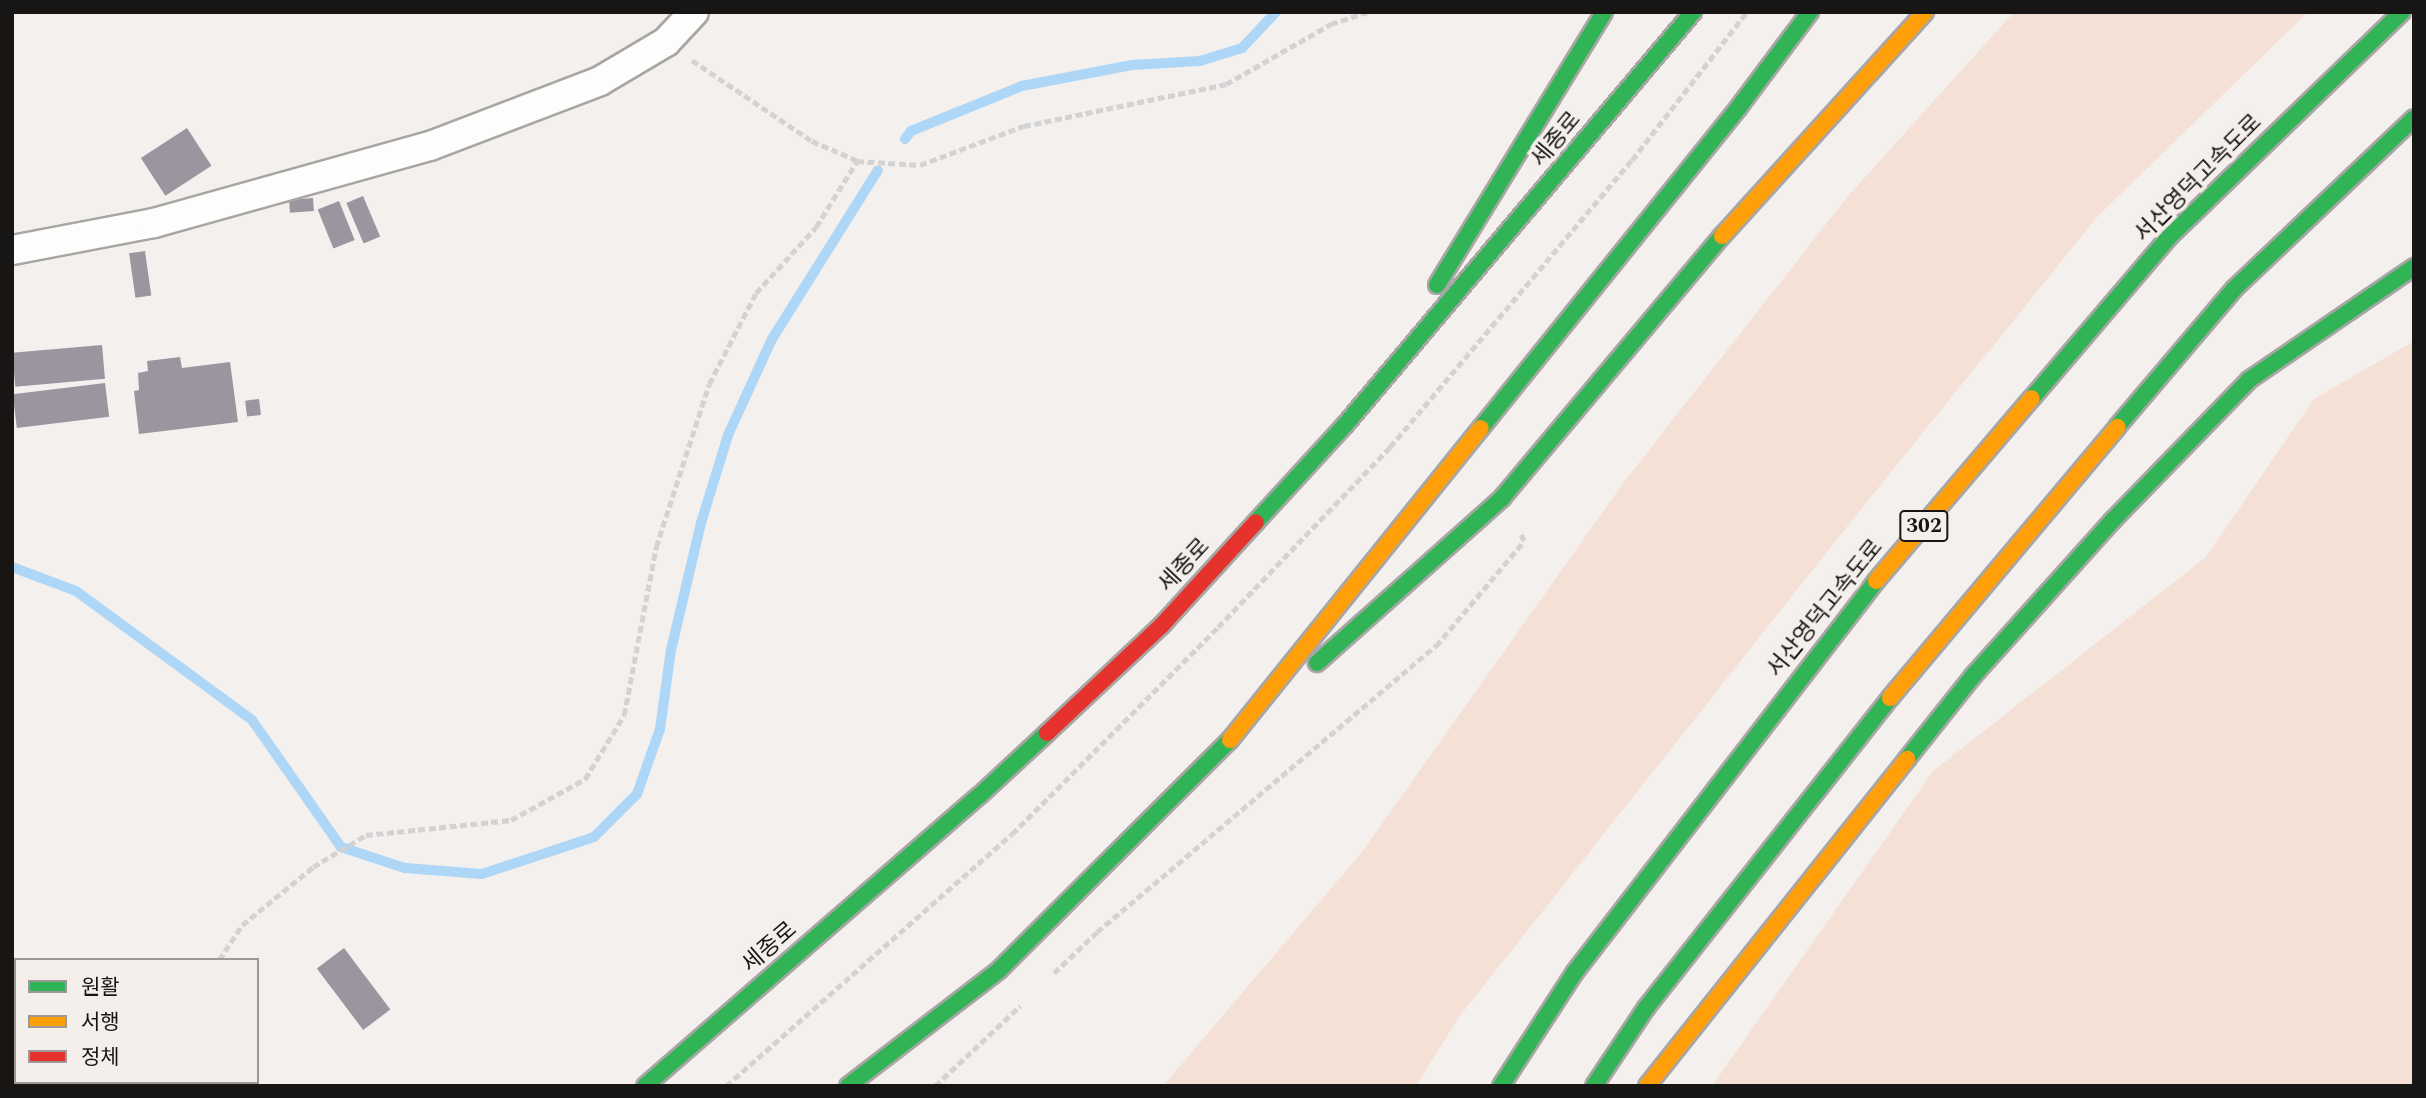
<!DOCTYPE html>
<meta charset="utf-8">
<style>
body{margin:0}
#map{position:relative;width:2426px;height:1098px;overflow:hidden;background:#f3f0ee;font-family:Spectral,"Noto Sans KR",serif}
div>[style]{position:absolute}
[style*='--x']{left:calc(var(--x)*1px);top:calc(var(--y)*1px);width:calc(var(--w)*1px);rotate:calc(var(--a)*1deg)}
.green>*{inset:0;background:#f5e0d6}
.stream>*{height:10px;margin:-5px;padding:0 5px;transform-origin:5px;border-radius:5px;background:#add6f7}
.building>*{inset:0;background:#9c949f;transform-origin:0 0}
.path>*{height:4.5px;margin-top:-2.25px;transform-origin:0;background:repeating-linear-gradient(90deg,#d4d3d3 0 7px,transparent 0 10.5px)}
.roads{filter:drop-shadow(2px 0 #a8a6a5) drop-shadow(-2px 0 #a8a6a5) drop-shadow(0 2px #a8a6a5) drop-shadow(0 -2px #a8a6a5)}
.street>*{height:28px;margin:-14px;padding:0 14px;transform-origin:14px;border-radius:14px;background:#fdfdfc}
.fast>*{height:16px;margin:-8px;padding:0 8px;transform-origin:8px;border-radius:8px;background:#30b455}
.slow>*{height:16px;margin:-8px;padding:0 8px;transform-origin:8px;border-radius:8px;background:#ff9f0a}
.jam>*{height:16px;margin:-8px;padding:0 8px;transform-origin:8px;border-radius:8px;background:#e5322d}
span{translate:-50% -50%;white-space:nowrap;text-align:center;line-height:1.15;-webkit-text-stroke:7px #f5efec;paint-order:stroke}
.shield-label span{padding:2px 5px;background:#f5efec;border:2px solid;border-radius:5px;-webkit-text-stroke-width:0}
.shield-label{font-size:21px;color:#181615;font-weight:700}
.street-label{font-size:23px;color:#181615}
.frame{position:absolute;inset:0;border:14px solid #181615;pointer-events:none}
.legend{position:absolute;left:14px;top:958px;width:245px;height:126px;box-sizing:border-box;background:#f5efec;border:2px solid #9d9896;margin:0;padding:9px 12px;list-style:none;font-size:21px;color:#181615}
.legend li{display:flex;align-items:center;gap:14px;height:35px}
.legend b{width:35px;border:2px solid #9d9896}
</style>
<div id="map">
<div class="green">
<div style="clip-path:polygon(2014px 12px,2308px 12px,2098px 216px,1853px 519px,1459px 1017px,1416px 1086px,1163px 1086px,1362px 852px,1624px 482px,1848px 196px)"></div>
<div style="clip-path:polygon(2414px 341px,2414px 1086px,1712px 1086px,1933px 771px,2206px 557px,2314px 399px)"></div>
</div>
<div class="stream">
<div style="--x:905;--y:139;--w:10;--a:-53"></div>
<div style="--x:911;--y:131;--w:120;--a:-22.1"></div>
<div style="--x:1022;--y:86;--w:112;--a:-10.8"></div>
<div style="--x:1132;--y:65;--w:68;--a:-3.4"></div>
<div style="--x:1200;--y:61;--w:44;--a:-17.2"></div>
<div style="--x:1242;--y:48;--w:50;--a:-46.6"></div>
<div style="--x:12;--y:567;--w:68;--a:20.6"></div>
<div style="--x:76;--y:591;--w:218;--a:36.2"></div>
<div style="--x:252;--y:720;--w:155;--a:55"></div>
<div style="--x:341;--y:847;--w:67;--a:18.2"></div>
<div style="--x:405;--y:868;--w:77;--a:4.5"></div>
<div style="--x:482;--y:874;--w:118;--a:-18.3"></div>
<div style="--x:594;--y:837;--w:61;--a:-45"></div>
<div style="--x:637;--y:794;--w:69;--a:-70.5"></div>
<div style="--x:660;--y:729;--w:80;--a:-82.1"></div>
<div style="--x:671;--y:650;--w:130;--a:-76.7"></div>
<div style="--x:701;--y:523;--w:92;--a:-72.9"></div>
<div style="--x:728;--y:435;--w:106;--a:-65.4"></div>
<div style="--x:772;--y:339;--w:199;--a:-57.9"></div>
</div>
<div class="building">
<div style="left:187px;top:128px;width:45px;height:55px;rotate:57deg"></div>
<div style="left:363px;top:196px;width:44px;height:18px;rotate:67deg"></div>
<div style="left:313px;top:198px;width:13px;height:24px;rotate:86deg"></div>
<div style="left:339px;top:201px;width:42px;height:23px;rotate:68deg"></div>
<div style="left:145px;top:251px;width:45px;height:16px;rotate:82deg"></div>
<div style="left:102px;top:345px;width:34px;height:90px;rotate:85deg"></div>
<div style="clip-path:polygon(180px 357px,182px 368px,230px 362px,238px 422px,139px 434px,134px 391px,139px 390px,138px 373px,148px 371px,147px 361px)"></div>
<div style="left:105px;top:383px;width:34px;height:93px;rotate:83deg"></div>
<div style="left:259px;top:399px;width:16px;height:14px;rotate:83deg"></div>
<div style="left:344px;top:948px;width:77px;height:34px;rotate:53deg"></div>
</div>
<div class="path">
<div style="--x:857;--y:161;--w:63;--a:3.6"></div>
<div style="--x:920;--y:165;--w:111;--a:-20.6"></div>
<div style="--x:1024;--y:126;--w:206;--a:-11.7"></div>
<div style="--x:1226;--y:84;--w:121;--a:-29.7"></div>
<div style="--x:1331;--y:24;--w:38;--a:-18"></div>
<div style="--x:219;--y:960;--w:42;--a:-56.7"></div>
<div style="--x:242;--y:925;--w:92;--a:-39.2"></div>
<div style="--x:313;--y:867;--w:62;--a:-31.1"></div>
<div style="--x:366;--y:835;--w:146;--a:-5.9"></div>
<div style="--x:511;--y:820;--w:85;--a:-29"></div>
<div style="--x:585;--y:779;--w:75;--a:-58.6"></div>
<div style="--x:624;--y:715;--w:171;--a:-79.2"></div>
<div style="--x:656;--y:547;--w:171;--a:-72"></div>
<div style="--x:709;--y:384;--w:102;--a:-62.7"></div>
<div style="--x:756;--y:293;--w:89;--a:-47.7"></div>
<div style="--x:816;--y:227;--w:78;--a:-58.2"></div>
<div style="--x:857;--y:161;--w:50;--a:-156.5"></div>
<div style="--x:811;--y:141;--w:145;--a:-146"></div>
<div style="--x:1054;--y:973;--w:59;--a:-43.6"></div>
<div style="--x:1097;--y:932;--w:444;--a:-40.2"></div>
<div style="--x:1436;--y:646;--w:137;--a:-50"></div>
<div style="--x:1524;--y:541;--w:9;--a:-117"></div>
<div style="--x:12;--y:1058;--w:4;--a:-27"></div>
<div style="--x:726;--y:1086;--w:381;--a:-41.4"></div>
<div style="--x:1012;--y:834;--w:292;--a:-45.1"></div>
<div style="--x:1218;--y:627;--w:249;--a:-46.3"></div>
<div style="--x:1390;--y:447;--w:375;--a:-49.9"></div>
<div style="--x:1632;--y:160;--w:187;--a:-52.2"></div>
<div style="--x:935;--y:1086;--w:117;--a:-43.3"></div>
</div>
<div class="roads">
<div class="street">
<div style="--x:12;--y:250;--w:145;--a:-10.8"></div>
<div style="--x:154;--y:223;--w:287;--a:-15.6"></div>
<div style="--x:430;--y:146;--w:182;--a:-20.9"></div>
<div style="--x:600;--y:81;--w:77;--a:-30.6"></div>
<div style="--x:666;--y:42;--w:41;--a:-47"></div>
</div>
<div class="fast">
<div style="--x:1437;--y:285;--w:320;--a:-58.5"></div>
<div style="--x:2032;--y:398;--w:210;--a:-49.6"></div>
<div style="--x:2168;--y:238;--w:325;--a:-44"></div>
<div style="--x:2117;--y:427;--w:181;--a:-49.7"></div>
<div style="--x:2234;--y:289;--w:248;--a:-43.5"></div>
<div style="--x:1481;--y:428;--w:412;--a:-51.2"></div>
<div style="--x:1739;--y:107;--w:119;--a:-53.2"></div>
<div style="--x:1256;--y:522;--w:132;--a:-47.5"></div>
<div style="--x:1345;--y:425;--w:540;--a:-49.88"></div>
<div style="--x:1317;--y:663;--w:248;--a:-41.7"></div>
<div style="--x:1502;--y:498;--w:342;--a:-50"></div>
<div style="--x:1907;--y:759;--w:106;--a:-51.5"></div>
<div style="--x:1973;--y:676;--w:210;--a:-48.1"></div>
<div style="--x:2113;--y:520;--w:195;--a:-45.8"></div>
<div style="--x:2249;--y:380;--w:200;--a:-34.4"></div>
<div style="--x:645;--y:1086;--w:442;--a:-41"></div>
<div style="--x:979;--y:796;--w:93;--a:-42.8"></div>
<div style="--x:848;--y:1086;--w:190;--a:-37.5"></div>
<div style="--x:999;--y:970;--w:326;--a:-44.9"></div>
<div style="--x:1501;--y:1086;--w:136;--a:-57"></div>
<div style="--x:1575;--y:972;--w:493;--a:-52.4"></div>
<div style="--x:1594;--y:1086;--w:94;--a:-56.3"></div>
<div style="--x:1646;--y:1008;--w:395;--a:-51.8"></div>
</div>
<div class="slow">
<div style="--x:1722;--y:236;--w:302;--a:-47.8"></div>
<div style="--x:1876;--y:581;--w:240;--a:-49.6"></div>
<div style="--x:1890;--y:698;--w:354;--a:-50"></div>
<div style="--x:1230;--y:740;--w:400;--a:-51.2"></div>
<div style="--x:1647;--y:1086;--w:418;--a:-51.5"></div>
</div>
<div class="jam">
<div style="--x:1047;--y:733;--w:158;--a:-43.2"></div>
<div style="--x:1162;--y:625;--w:139;--a:-47.6"></div>
</div>
</div>
<div class="shield-label">
<span style="left:1924px;top:526px">302</span>
</div>
<div class="street-label">
<span style="left:1557px;top:140px;rotate:-50deg">세종로</span>
<span style="left:2199px;top:179px;rotate:-45deg">서산영덕고속도로</span>
<span style="left:1185px;top:566px;rotate:-47deg">세종로</span>
<span style="left:1826px;top:609px;rotate:-51deg">서산영덕고속도로</span>
<span style="left:770px;top:948px;rotate:-41deg">세종로</span>
</div>
<div class="frame"></div>
<ul class="legend">
<li><b style="height:9px;background:#30b455"></b>원활</li>
<li><b style="height:9px;background:#ff9f0a"></b>서행</li>
<li><b style="height:9px;background:#e5322d"></b>정체</li>
</ul>
</div>
